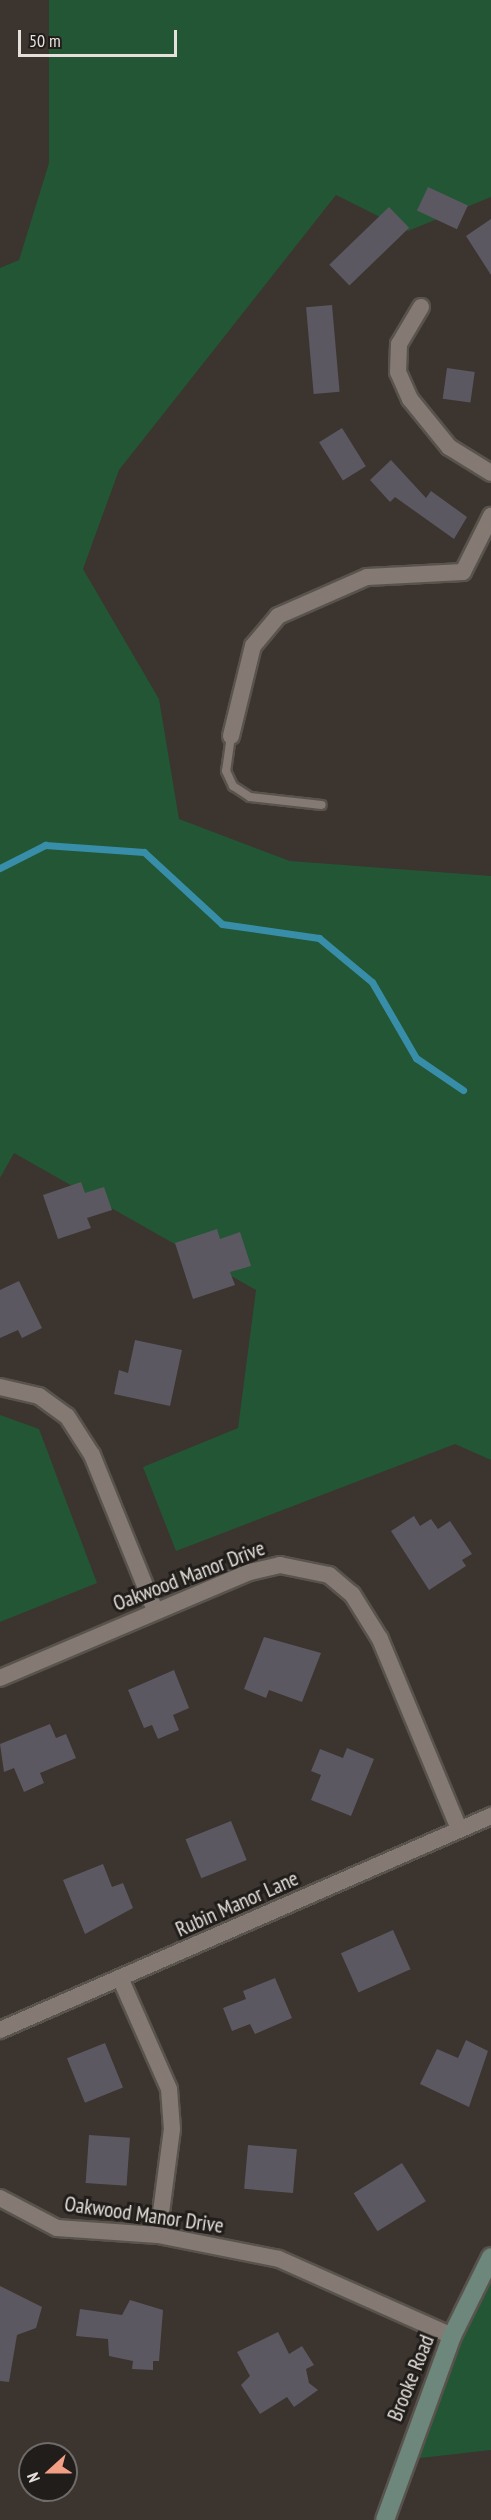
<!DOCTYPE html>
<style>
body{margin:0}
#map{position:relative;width:491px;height:2520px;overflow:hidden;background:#3c342e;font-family:"PT Sans Narrow",sans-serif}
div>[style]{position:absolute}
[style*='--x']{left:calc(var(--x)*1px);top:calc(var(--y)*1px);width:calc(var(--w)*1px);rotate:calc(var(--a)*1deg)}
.green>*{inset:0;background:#235635}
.stream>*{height:7px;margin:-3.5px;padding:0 3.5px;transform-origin:3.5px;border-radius:3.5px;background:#388ea9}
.building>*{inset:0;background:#5c5862;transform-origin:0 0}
.roads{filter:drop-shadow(2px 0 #59534d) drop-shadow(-2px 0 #59534d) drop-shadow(0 2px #59534d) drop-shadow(0 -2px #59534d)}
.lane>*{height:8px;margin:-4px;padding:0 4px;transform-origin:4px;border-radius:4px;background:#847a73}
.street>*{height:16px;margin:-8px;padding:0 8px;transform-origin:8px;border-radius:8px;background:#847a73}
.secondary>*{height:18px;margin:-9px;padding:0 9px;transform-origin:9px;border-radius:9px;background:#6d877c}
span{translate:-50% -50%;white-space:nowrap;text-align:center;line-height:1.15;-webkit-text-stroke:6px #201d1a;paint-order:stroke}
.street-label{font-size:21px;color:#e5e0dc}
.north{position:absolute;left:18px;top:2442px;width:60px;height:60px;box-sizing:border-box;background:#201d1a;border:2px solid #6f6b68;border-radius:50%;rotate:249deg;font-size:16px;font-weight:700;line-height:24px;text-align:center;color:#e5e0dc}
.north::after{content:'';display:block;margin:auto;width:21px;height:27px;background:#f39f85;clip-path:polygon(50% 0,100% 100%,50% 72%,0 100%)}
.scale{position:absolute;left:18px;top:30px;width:159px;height:27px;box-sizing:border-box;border:3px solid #e5e0dc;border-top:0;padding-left:8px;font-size:18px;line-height:21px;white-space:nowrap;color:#e5e0dc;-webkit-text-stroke:4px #201d1a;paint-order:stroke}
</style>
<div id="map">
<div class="green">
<div style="clip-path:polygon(49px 0,491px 0,491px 197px,408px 231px,336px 195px,119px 470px,83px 569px,159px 699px,179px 819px,290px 861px,491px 876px,491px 1460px,455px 1444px,176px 1551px,143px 1467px,238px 1428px,256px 1290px,14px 1153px,0 1178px,0 268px,19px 260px,49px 163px)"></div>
<div style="clip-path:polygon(0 1415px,39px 1429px,97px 1583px,0 1622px)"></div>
<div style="clip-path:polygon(491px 2267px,491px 2450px,403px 2460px)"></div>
</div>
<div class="stream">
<div style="--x:0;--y:868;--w:51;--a:-27.1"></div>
<div style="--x:45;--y:845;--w:99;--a:4"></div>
<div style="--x:144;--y:852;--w:106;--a:42.7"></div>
<div style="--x:222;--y:924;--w:98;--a:8.2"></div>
<div style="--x:319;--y:938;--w:69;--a:39.7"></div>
<div style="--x:372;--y:982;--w:88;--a:59.9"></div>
<div style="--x:416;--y:1058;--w:57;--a:34.2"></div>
</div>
<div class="building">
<div style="left:428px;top:187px;width:44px;height:26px;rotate:25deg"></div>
<div style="left:389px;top:207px;width:29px;height:83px;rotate:46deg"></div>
<div style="clip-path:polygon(491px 219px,491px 275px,466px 236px)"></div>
<div style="left:332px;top:305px;width:87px;height:26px;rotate:85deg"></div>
<div style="left:447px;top:368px;width:28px;height:31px;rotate:8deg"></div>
<div style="left:342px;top:428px;width:45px;height:27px;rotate:58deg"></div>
<div style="clip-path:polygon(391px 460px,426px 498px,431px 491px,467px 517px,454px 539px,395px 497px,390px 502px,370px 480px)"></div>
<div style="clip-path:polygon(81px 1182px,85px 1193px,104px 1187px,112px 1210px,87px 1218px,91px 1228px,58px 1239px,43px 1195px)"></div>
<div style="clip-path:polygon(217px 1229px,220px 1239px,240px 1232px,251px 1266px,230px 1272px,235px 1285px,193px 1299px,175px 1243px)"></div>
<div style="clip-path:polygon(19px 1281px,42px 1328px,22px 1338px,18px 1330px,0 1338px,0 1290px)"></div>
<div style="clip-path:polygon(135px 1340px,182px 1350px,170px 1406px,114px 1394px,119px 1370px,128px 1373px)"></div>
<div style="clip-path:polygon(414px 1516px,420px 1526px,431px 1519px,438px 1529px,450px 1521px,472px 1554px,462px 1560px,466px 1566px,429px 1590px,391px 1531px)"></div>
<div style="clip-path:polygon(264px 1637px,321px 1653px,302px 1702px,269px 1690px,266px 1698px,244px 1689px)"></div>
<div style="clip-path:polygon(174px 1670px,189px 1708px,173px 1715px,179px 1730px,158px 1739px,152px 1725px,144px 1728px,128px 1690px)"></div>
<div style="clip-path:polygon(50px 1724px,56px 1738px,66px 1734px,76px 1758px,40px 1773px,44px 1783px,24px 1792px,14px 1768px,4px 1772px,0 1744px)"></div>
<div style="clip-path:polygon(347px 1748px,374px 1759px,351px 1816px,311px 1800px,321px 1775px,311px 1771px,320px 1749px,343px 1758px)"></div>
<div style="left:231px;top:1821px;width:42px;height:49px;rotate:68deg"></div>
<div style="clip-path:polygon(103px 1864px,112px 1887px,123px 1883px,133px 1908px,85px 1934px,63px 1880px)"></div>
<div style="left:393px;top:1930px;width:43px;height:57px;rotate:66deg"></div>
<div style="clip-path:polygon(275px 1978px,292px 2018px,255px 2034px,250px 2024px,232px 2031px,223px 2008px,246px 1999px,243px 1991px)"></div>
<div style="clip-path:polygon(466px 2040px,488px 2051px,469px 2107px,420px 2084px,437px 2049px,458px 2058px)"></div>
<div style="left:105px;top:2043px;width:48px;height:41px;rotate:68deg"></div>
<div style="left:89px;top:2135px;width:41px;height:48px;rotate:4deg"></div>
<div style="left:248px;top:2145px;width:49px;height:44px;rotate:5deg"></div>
<div style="left:402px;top:2163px;width:45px;height:57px;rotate:58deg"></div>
<div style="clip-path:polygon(0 2286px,42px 2307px,36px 2328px,17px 2335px,9px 2382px,0 2381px)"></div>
<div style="clip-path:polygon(130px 2300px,163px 2310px,159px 2361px,153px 2361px,153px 2370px,132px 2369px,133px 2361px,109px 2356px,108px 2339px,76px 2336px,80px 2309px,122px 2315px)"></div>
<div style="clip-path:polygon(278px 2332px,289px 2354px,302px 2346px,314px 2365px,306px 2369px,309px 2383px,318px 2390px,294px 2407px,287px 2397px,260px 2414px,241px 2385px,250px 2376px,237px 2352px)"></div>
</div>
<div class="roads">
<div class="lane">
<div style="--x:231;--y:736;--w:35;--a:98"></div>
<div style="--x:226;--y:771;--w:17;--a:65"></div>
<div style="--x:233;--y:786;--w:20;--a:33"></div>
<div style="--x:250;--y:797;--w:72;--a:6.3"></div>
</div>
<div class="street">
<div style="--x:421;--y:307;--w:43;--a:120.7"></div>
<div style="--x:399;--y:344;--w:28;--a:92"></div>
<div style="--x:398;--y:372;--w:30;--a:66"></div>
<div style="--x:410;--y:399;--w:62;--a:50.9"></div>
<div style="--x:449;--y:447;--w:49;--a:31.8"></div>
<div style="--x:231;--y:736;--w:93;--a:-76.3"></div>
<div style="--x:253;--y:646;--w:39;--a:-50"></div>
<div style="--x:278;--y:616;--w:97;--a:-23.7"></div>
<div style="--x:367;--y:577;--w:96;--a:-3"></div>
<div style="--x:463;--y:572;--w:63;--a:-63.4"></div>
<div style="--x:0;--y:1387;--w:40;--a:13"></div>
<div style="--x:39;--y:1396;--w:34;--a:36"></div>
<div style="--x:67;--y:1416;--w:46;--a:57.3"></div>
<div style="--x:92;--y:1455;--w:167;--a:67.9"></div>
<div style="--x:0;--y:1678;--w:272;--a:-23"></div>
<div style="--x:250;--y:1572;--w:31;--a:-13"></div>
<div style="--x:280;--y:1565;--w:50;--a:11.5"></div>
<div style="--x:329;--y:1575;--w:30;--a:40"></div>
<div style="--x:352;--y:1594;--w:53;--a:58.1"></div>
<div style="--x:380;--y:1639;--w:206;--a:67.4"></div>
<div style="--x:121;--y:1980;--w:119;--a:66.2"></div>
<div style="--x:169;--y:2089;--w:40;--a:85.7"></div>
<div style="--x:172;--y:2129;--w:107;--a:97.5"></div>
<div style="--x:0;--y:2030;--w:536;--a:-23.55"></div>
<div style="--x:0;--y:2198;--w:64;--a:27.8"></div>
<div style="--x:57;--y:2228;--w:101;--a:4"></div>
<div style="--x:158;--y:2235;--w:123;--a:11.2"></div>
<div style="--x:279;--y:2259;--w:189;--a:24"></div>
</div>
<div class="secondary">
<div style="--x:385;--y:2520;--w:196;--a:-70"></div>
<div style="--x:452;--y:2336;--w:88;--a:-63.7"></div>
</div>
</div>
<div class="street-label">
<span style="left:189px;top:1576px;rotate:-21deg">Oakwood Manor Drive</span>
<span style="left:237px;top:1904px;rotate:-24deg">Rubin Manor Lane</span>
<span style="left:144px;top:2215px;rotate:8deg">Oakwood Manor Drive</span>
<span style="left:411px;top:2378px;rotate:-68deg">Brooke Road</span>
</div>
<div class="north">N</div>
<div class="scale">50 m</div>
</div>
